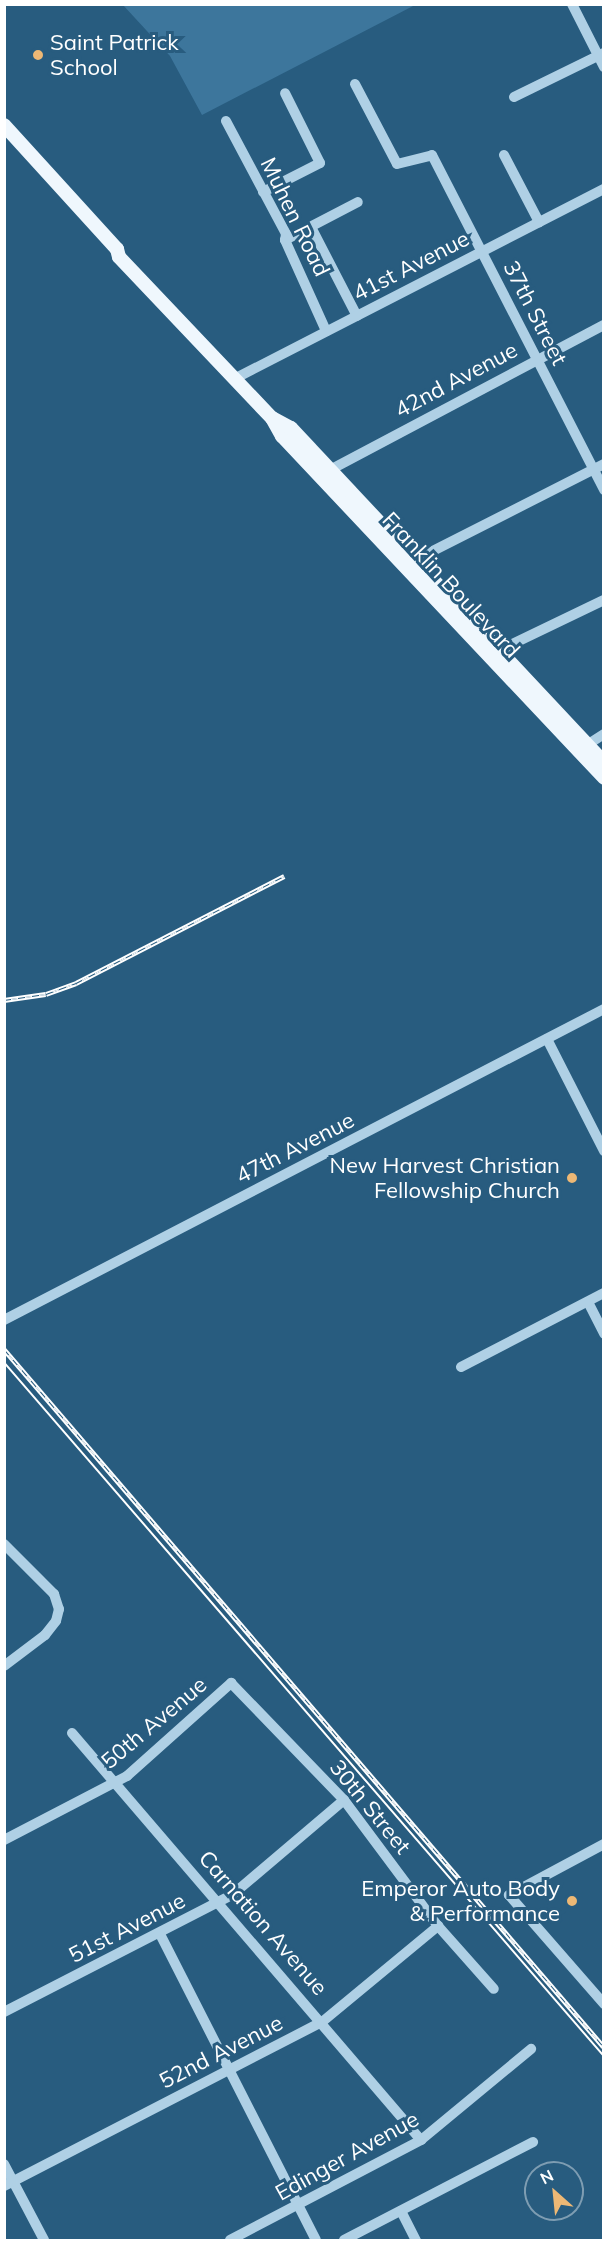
<!DOCTYPE html>
<style>
body{margin:0}
#map{position:relative;width:608px;height:2245px;overflow:hidden;background:#285c7f;font-family:Mulish,sans-serif}
div>[style]{position:absolute}
[style*='--x']{left:calc(var(--x)*1px);top:calc(var(--y)*1px);width:calc(var(--w)*1px);rotate:calc(var(--a)*1deg)}
.green>*{inset:0;background:#3d769c}
.minor>*{height:10px;margin:-5px;padding:0 5px;transform-origin:5px;border-radius:5px;background:#afd0e5}
.major>*{height:14px;margin:-7px;padding:0 7px;transform-origin:7px;border-radius:7px;background:#eff7fd}
.tram>*{height:1.5px;margin:-0.75px;padding:0 0.75px;transform-origin:0.75px;border-radius:0.75px;background:#fff}
.rail>*{height:4.5px;margin-top:-2.25px;transform-origin:0;background:repeating-linear-gradient(90deg,#285c7f 0 7px,#fff 0 14px);box-sizing:border-box;border-block:2px solid #fff}
.dots>*{width:16px;height:16px;translate:-50% -50%;box-sizing:border-box;border:3px solid #285c7f;border-radius:50%}
span{translate:-50% -50%;white-space:nowrap;text-align:center;line-height:1.15;-webkit-text-stroke:6px #285c7f;paint-order:stroke}
.poi-label{font-size:22px;color:#fff}
.left{translate:0 -50%;text-align:left}
.right{translate:-100% -50%;text-align:right}
.street-label{font-size:22px;color:#fff}
.frame{position:absolute;inset:0;border:6px solid #fff;pointer-events:none}
.north{position:absolute;left:524px;top:2161px;width:60px;height:60px;box-sizing:border-box;background:#285c7f;border:2px solid #7e9db2;border-radius:50%;rotate:333deg;font-size:16px;font-weight:700;line-height:24px;text-align:center;color:#fff}
.north::after{content:'';display:block;margin:auto;width:21px;height:27px;background:#edb875;clip-path:polygon(50% 0,100% 100%,50% 72%,0 100%)}
</style>
<div id="map">
<div class="green">
<div style="clip-path:polygon(415px 5px,202px 115px,170px 56px,123px 5px)"></div>
</div>
<div class="minor">
<div style="--x:572;--y:4;--w:71;--a:63.1"></div>
<div style="--x:355;--y:84;--w:90;--a:62.3"></div>
<div style="--x:397;--y:164;--w:36;--a:-14"></div>
<div style="--x:432;--y:155;--w:377;--a:62.8"></div>
<div style="--x:514;--y:97;--w:100;--a:-26.1"></div>
<div style="--x:226;--y:121;--w:128;--a:62"></div>
<div style="--x:286;--y:234;--w:6;--a:99"></div>
<div style="--x:285;--y:240;--w:100;--a:65.7"></div>
<div style="--x:504;--y:155;--w:76;--a:62.4"></div>
<div style="--x:263;--y:192;--w:64;--a:-27"></div>
<div style="--x:320;--y:163;--w:78;--a:-116.6"></div>
<div style="--x:311;--y:227;--w:100;--a:62.7"></div>
<div style="--x:285;--y:240;--w:82;--a:-27.5"></div>
<div style="--x:236;--y:378;--w:414;--a:-27.2"></div>
<div style="--x:328;--y:471;--w:312;--a:-27.9"></div>
<div style="--x:415;--y:560;--w:212;--a:-26.9"></div>
<div style="--x:500;--y:650;--w:115;--a:-25.7"></div>
<div style="--x:587;--y:745;--w:20;--a:-33"></div>
<div style="--x:547;--y:1039;--w:126;--a:63"></div>
<div style="--x:588;--y:1302;--w:36;--a:63"></div>
<div style="--x:4;--y:1320;--w:676;--a:-27.4"></div>
<div style="--x:461;--y:1367;--w:161;--a:-27.4"></div>
<div style="--x:4;--y:1544;--w:71;--a:45"></div>
<div style="--x:54;--y:1594;--w:16;--a:72"></div>
<div style="--x:59;--y:1609;--w:12;--a:104"></div>
<div style="--x:56;--y:1621;--w:18;--a:128"></div>
<div style="--x:45;--y:1635;--w:51;--a:142.9"></div>
<div style="--x:72;--y:1733;--w:536;--a:49.39"></div>
<div style="--x:4;--y:1840;--w:139;--a:-27.5"></div>
<div style="--x:127;--y:1776;--w:140;--a:-41.8"></div>
<div style="--x:231;--y:1683;--w:163;--a:46"></div>
<div style="--x:344;--y:1800;--w:157;--a:53.3"></div>
<div style="--x:438;--y:1926;--w:84;--a:48.4"></div>
<div style="--x:604;--y:1844;--w:108;--a:151.8"></div>
<div style="--x:509;--y:1895;--w:145;--a:48.9"></div>
<div style="--x:160;--y:1934;--w:343;--a:63"></div>
<div style="--x:4;--y:2012;--w:256;--a:-27.2"></div>
<div style="--x:232;--y:1895;--w:147;--a:-40.3"></div>
<div style="--x:4;--y:2164;--w:86;--a:62.2"></div>
<div style="--x:4;--y:2186;--w:358;--a:-27.3"></div>
<div style="--x:322;--y:2022;--w:151;--a:-39.6"></div>
<div style="--x:401;--y:2211;--w:33;--a:63"></div>
<div style="--x:230;--y:2240;--w:216;--a:-27.6"></div>
<div style="--x:421;--y:2140;--w:143;--a:-39.6"></div>
<div style="--x:344;--y:2240;--w:213;--a:-27.4"></div>
</div>
<div class="major">
<div style="--x:4;--y:125;--w:168;--a:47.7"></div>
<div style="--x:117;--y:249;--w:8;--a:76"></div>
<div style="--x:119;--y:257;--w:222;--a:46.5"></div>
<div style="--x:272;--y:418;--w:21;--a:61"></div>
<div style="--x:282;--y:436;--w:470;--a:46.7"></div>
<div style="--x:272;--y:418;--w:21;--a:28"></div>
<div style="--x:291;--y:428;--w:458;--a:46.9"></div>
</div>
<div class="tram">
<div style="--x:4;--y:1362;--w:917;--a:49.15"></div>
</div>
<div class="rail">
<div style="--x:4;--y:1000;--w:42;--a:-8.1"></div>
<div style="--x:46;--y:994;--w:32;--a:-20"></div>
<div style="--x:76;--y:983;--w:234;--a:-27.2"></div>
<div style="--x:4;--y:1349;--w:920;--a:49.32"></div>
</div>
<div class="dots">
<div style="left:38px;top:55px;background:#edb875"></div>
<div style="left:572px;top:1178px;background:#edb875"></div>
<div style="left:572px;top:1901px;background:#edb875"></div>
</div>
<div class="poi-label">
<span class="left" style="left:50px;top:55px">Saint Patrick<br>School</span>
<span class="right" style="left:560px;top:1178px">New Harvest Christian<br>Fellowship Church</span>
<span class="right" style="left:560px;top:1901px">Emperor Auto Body<br>&amp; Performance</span>
</div>
<div class="street-label">
<span style="left:295px;top:217px;rotate:64deg">Muhen Road</span>
<span style="left:411px;top:266px;rotate:-27deg">41st Avenue</span>
<span style="left:535px;top:313px;rotate:63deg">37th Street</span>
<span style="left:456px;top:380px;rotate:-28deg">42nd Avenue</span>
<span style="left:451px;top:585px;rotate:47deg">Franklin Boulevard</span>
<span style="left:295px;top:1148px;rotate:-27deg">47th Avenue</span>
<span style="left:154px;top:1723px;rotate:-40deg">50th Avenue</span>
<span style="left:370px;top:1807px;rotate:51deg">30th Street</span>
<span style="left:263px;top:1923px;rotate:49deg">Carnation Avenue</span>
<span style="left:127px;top:1928px;rotate:-27deg">51st Avenue</span>
<span style="left:221px;top:2052px;rotate:-27deg">52nd Avenue</span>
<span style="left:347px;top:2156px;rotate:-29deg">Edinger Avenue</span>
</div>
<div class="frame"></div>
<div class="north">N</div>
</div>
